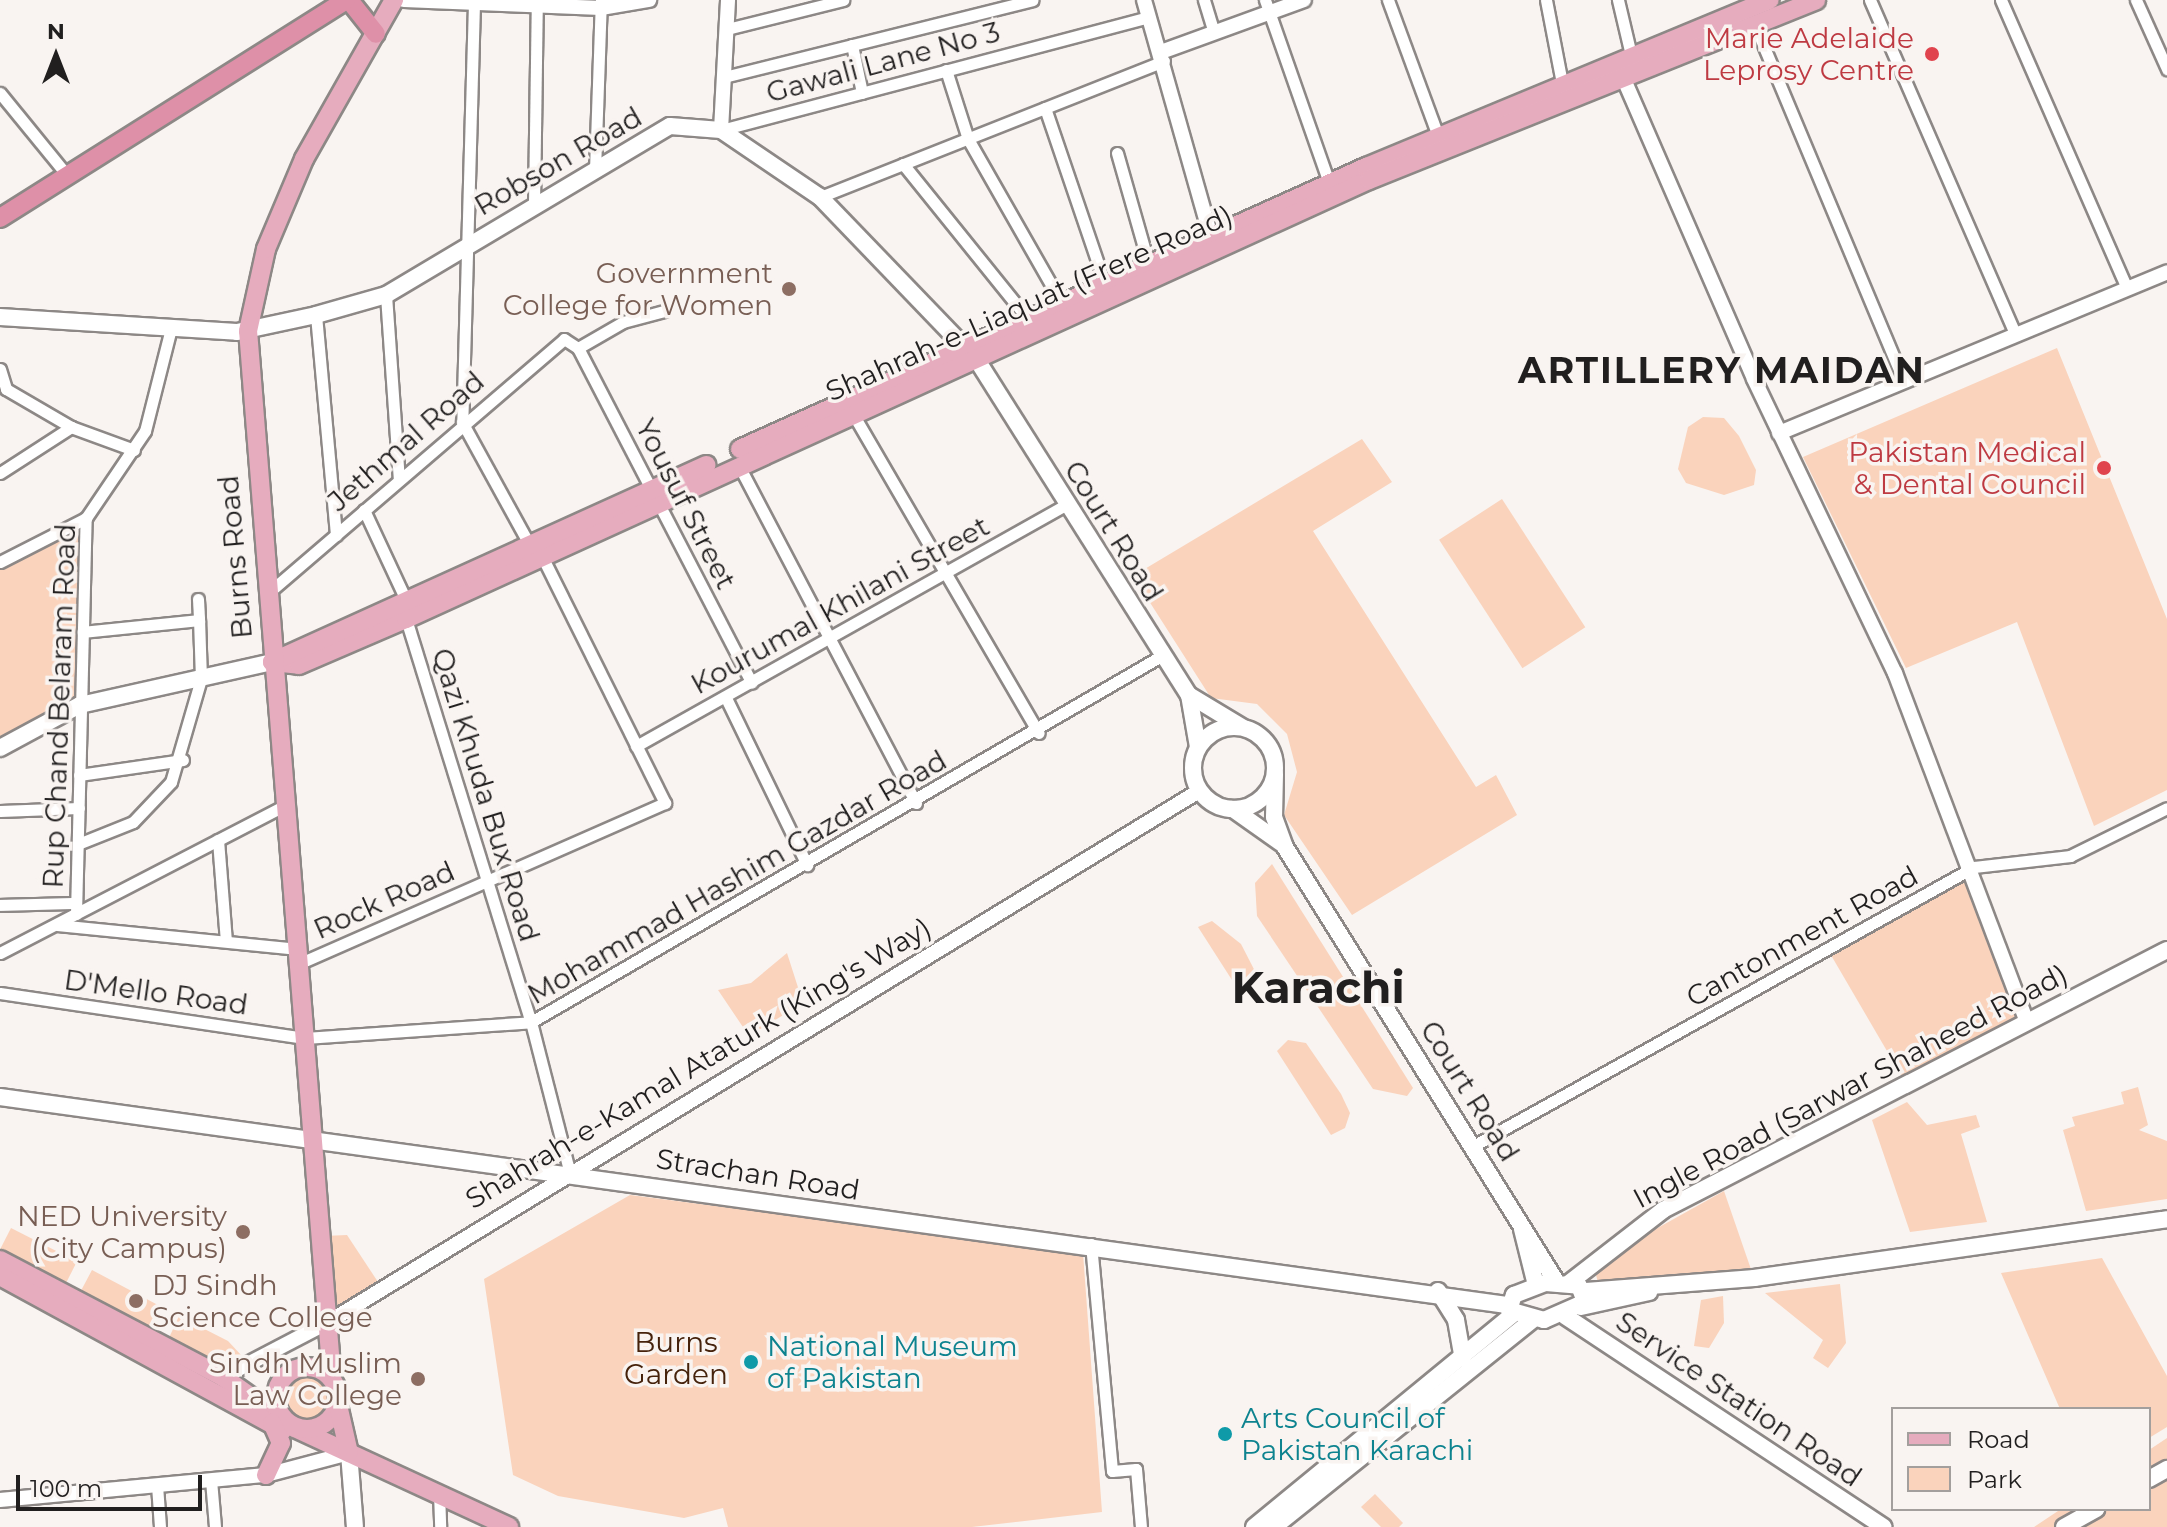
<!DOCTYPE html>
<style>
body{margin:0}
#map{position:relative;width:2167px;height:1527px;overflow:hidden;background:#f9f4f1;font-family:Montserrat,sans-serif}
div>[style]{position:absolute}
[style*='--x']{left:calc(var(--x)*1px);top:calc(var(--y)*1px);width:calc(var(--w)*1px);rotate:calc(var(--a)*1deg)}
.green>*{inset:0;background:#fad3bc;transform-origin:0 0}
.roads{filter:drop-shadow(2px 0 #8d8886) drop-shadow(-2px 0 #8d8886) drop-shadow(0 2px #8d8886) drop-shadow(0 -2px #8d8886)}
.minor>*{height:11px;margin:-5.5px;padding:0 5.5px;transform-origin:5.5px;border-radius:5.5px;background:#fff}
.tertiary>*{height:14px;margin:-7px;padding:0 7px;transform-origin:7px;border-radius:7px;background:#fff}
.secondary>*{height:16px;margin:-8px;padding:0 8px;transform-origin:8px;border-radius:8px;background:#fff}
.secondary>.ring{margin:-8px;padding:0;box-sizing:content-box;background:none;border:16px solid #fff;border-radius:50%}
.primary>*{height:18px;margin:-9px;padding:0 9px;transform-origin:9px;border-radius:9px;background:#e6acbe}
.primary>.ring{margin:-9px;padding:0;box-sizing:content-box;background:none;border:18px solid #e6acbe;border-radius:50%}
.trunk>*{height:18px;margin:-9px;padding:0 9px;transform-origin:9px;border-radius:9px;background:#de90a8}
.dots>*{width:22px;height:22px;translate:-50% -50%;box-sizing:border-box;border:4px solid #f9f4f1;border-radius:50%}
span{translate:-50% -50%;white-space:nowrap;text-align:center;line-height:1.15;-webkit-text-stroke:7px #f9f4f1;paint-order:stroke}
.health-label{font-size:28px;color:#be3a42}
.right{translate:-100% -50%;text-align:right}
.street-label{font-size:28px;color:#211f1f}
.education-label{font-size:28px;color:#785e54}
.left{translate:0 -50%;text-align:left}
.park-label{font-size:28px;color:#45220b}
.culture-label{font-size:28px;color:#0d838f}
.district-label{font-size:36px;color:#211f1f;font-weight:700;letter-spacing:2px}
.town-label{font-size:44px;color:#211f1f;font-weight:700}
.legend{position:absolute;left:1891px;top:1407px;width:260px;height:104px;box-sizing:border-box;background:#f9f4f1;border:2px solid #a39f9d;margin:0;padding:10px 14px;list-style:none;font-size:24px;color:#211f1f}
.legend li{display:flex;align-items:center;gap:16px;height:40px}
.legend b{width:40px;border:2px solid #a39f9d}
.north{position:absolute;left:16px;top:16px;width:80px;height:80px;-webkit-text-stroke:6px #f9f4f1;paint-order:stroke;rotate:0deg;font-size:22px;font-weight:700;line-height:32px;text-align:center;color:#211f1f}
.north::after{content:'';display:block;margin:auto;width:28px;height:36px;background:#211f1f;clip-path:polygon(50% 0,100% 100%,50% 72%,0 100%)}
.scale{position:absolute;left:16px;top:1475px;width:186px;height:36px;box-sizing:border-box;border:4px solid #211f1f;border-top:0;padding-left:10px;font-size:24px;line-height:28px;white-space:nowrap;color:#211f1f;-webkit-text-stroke:6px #f9f4f1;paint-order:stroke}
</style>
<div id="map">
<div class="green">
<div style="clip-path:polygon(2057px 348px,2167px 619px,2167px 790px,2094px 826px,2017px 622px,1906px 668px,1803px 457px)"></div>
<div style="clip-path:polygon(1703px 417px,1724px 418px,1739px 436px,1756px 470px,1754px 485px,1724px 495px,1686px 483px,1678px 469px,1688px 427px)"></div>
<div style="clip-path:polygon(1362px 439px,1392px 482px,1313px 531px,1476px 787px,1496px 775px,1517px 815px,1352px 915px,1284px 815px,1297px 772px,1287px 734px,1257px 704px,1211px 698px,1133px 576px)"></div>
<div style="left:1502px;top:499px;width:153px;height:75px;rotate:57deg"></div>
<div style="clip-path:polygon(86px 518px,80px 705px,0 746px,0 562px)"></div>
<div style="clip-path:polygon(1272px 864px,1413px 1088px,1407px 1096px,1373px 1089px,1257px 916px,1255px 883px)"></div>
<div style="clip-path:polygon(1974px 867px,2026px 1020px,1908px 1087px,1828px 950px)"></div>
<div style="clip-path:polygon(1212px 921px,1241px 944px,1259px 979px,1239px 991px,1198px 927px)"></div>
<div style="clip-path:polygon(787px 953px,803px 1003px,749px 1036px,718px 990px,751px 983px)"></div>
<div style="clip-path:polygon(1288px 1040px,1306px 1043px,1341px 1094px,1350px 1113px,1345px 1128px,1331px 1135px,1277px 1051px)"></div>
<div style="clip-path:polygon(2138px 1087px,2148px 1125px,2139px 1130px,2167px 1141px,2167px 1199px,2086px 1211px,2063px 1130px,2075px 1126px,2072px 1117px,2124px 1104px,2121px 1092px)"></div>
<div style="clip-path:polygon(1907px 1102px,1927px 1125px,1976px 1115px,1980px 1127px,1961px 1134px,1987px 1222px,1910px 1232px,1872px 1120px)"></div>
<div style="clip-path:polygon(1724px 1191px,1754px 1278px,1602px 1297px,1593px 1264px)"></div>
<div style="clip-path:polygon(630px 1195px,1083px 1253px,1102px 1512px,972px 1527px,728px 1527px,723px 1508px,684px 1518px,558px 1496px,513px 1475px,484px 1279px)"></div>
<div style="left:11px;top:1228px;width:74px;height:28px;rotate:27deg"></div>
<div style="clip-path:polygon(347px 1235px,380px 1285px,330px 1317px,324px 1236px)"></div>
<div style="clip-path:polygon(2102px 1258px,2167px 1376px,2167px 1427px,2149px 1438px,2149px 1409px,2060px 1409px,2001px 1273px)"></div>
<div style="left:92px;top:1270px;width:80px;height:28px;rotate:28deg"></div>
<div style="clip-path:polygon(1840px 1284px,1846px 1343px,1828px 1368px,1813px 1358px,1823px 1340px,1765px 1293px)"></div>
<div style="clip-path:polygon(1723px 1296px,1724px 1323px,1709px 1348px,1694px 1346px,1701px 1300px)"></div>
<div style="clip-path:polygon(179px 1316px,228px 1341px,242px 1356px,223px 1367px,168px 1340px)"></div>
<div style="clip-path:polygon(269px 1353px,287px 1373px,308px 1366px,332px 1379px,338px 1399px,330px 1419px,312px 1429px,278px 1410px)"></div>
<div style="clip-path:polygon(2167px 1438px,2167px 1527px,2034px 1527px,2061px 1509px,2149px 1509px,2149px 1450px)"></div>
<div style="clip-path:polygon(1375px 1494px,1403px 1523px,1399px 1527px,1381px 1527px,1361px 1507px)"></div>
</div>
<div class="roads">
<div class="minor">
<div style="--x:1204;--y:0;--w:34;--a:73"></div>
<div style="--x:1265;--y:0;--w:194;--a:70.7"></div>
<div style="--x:1388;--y:0;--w:145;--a:69.8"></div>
<div style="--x:1546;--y:0;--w:85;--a:79.1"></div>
<div style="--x:1618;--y:0;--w:57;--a:76.7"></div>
<div style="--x:1870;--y:0;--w:365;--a:66.5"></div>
<div style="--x:2001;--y:0;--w:315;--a:66.4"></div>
<div style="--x:2136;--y:0;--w:76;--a:65.8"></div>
<div style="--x:474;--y:3;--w:419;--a:91.6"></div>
<div style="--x:462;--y:422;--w:139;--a:61.2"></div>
<div style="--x:1754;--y:23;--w:388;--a:67.3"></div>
<div style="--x:727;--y:29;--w:120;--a:-14"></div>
<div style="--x:852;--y:45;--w:49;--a:78.2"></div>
<div style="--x:946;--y:70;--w:72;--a:72.3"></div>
<div style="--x:968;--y:139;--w:190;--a:60.3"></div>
<div style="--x:724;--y:77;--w:318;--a:-14"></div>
<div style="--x:0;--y:93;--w:104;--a:50.8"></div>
<div style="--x:1045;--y:108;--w:186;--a:71.2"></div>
<div style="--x:721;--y:130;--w:443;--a:-14.8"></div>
<div style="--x:1117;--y:153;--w:116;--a:74.1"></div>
<div style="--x:903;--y:164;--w:201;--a:51.1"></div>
<div style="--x:595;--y:170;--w:170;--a:-88"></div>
<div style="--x:820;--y:197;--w:370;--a:-21.6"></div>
<div style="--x:534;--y:205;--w:205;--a:-89.2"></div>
<div style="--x:386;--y:295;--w:184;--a:86"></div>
<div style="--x:316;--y:315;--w:221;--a:84.8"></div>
<div style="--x:578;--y:348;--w:52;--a:-30"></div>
<div style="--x:623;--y:322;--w:42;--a:-15"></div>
<div style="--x:0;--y:369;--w:21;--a:73"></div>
<div style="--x:6;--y:389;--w:75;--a:30.3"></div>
<div style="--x:71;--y:427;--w:67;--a:20.1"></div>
<div style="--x:853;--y:414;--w:369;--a:59.8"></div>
<div style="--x:738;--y:464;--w:383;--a:62.3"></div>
<div style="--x:0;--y:473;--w:85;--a:-32.9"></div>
<div style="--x:364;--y:510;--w:99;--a:65"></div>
<div style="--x:0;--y:562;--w:97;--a:-27.1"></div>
<div style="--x:268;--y:593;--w:390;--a:-40.6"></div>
<div style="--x:564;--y:339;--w:17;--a:33"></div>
<div style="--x:578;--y:348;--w:377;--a:62.6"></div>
<div style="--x:198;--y:599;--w:21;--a:87"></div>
<div style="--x:406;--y:619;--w:422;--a:72.8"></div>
<div style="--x:531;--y:1022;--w:153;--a:75.6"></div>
<div style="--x:726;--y:698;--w:186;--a:64.1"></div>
<div style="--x:636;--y:746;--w:494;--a:-29.3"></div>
<div style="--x:79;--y:775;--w:105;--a:-8.2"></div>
<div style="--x:0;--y:811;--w:79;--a:-2.2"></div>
<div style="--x:218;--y:840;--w:101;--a:85.5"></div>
<div style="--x:78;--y:844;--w:59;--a:-21.8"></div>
<div style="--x:133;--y:822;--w:55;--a:-46.5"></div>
<div style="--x:171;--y:782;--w:107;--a:-73.8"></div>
<div style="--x:201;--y:679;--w:59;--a:-91.9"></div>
<div style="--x:199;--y:620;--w:117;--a:174.1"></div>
<div style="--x:0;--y:905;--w:76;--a:-1.5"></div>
<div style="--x:76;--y:914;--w:396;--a:-88.6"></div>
<div style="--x:86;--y:518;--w:105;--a:-55.9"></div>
<div style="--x:145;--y:431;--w:106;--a:-75.8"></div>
<div style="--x:57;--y:925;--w:240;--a:5.7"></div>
<div style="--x:0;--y:953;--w:322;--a:-27.4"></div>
<div style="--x:298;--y:964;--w:401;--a:-23.7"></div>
<div style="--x:665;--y:803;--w:278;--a:-116.5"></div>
<div style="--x:0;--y:993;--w:308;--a:8.4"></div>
<div style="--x:305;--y:1038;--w:227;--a:-4"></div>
<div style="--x:531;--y:1022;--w:729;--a:-30.15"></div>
<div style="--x:1473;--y:1146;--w:573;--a:-29.11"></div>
<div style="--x:1974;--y:867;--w:97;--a:-6.5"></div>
<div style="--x:2070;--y:856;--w:108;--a:-26.3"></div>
<div style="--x:1091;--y:1244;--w:228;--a:84.7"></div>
<div style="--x:1112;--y:1471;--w:24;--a:-5"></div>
<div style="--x:1136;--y:1469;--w:58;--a:85.1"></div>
<div style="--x:211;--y:1480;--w:47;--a:85.1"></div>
<div style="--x:157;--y:1485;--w:42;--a:85.9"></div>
<div style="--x:439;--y:1492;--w:35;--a:88"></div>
</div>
<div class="tertiary">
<div style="--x:404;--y:0;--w:197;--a:2.3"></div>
<div style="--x:601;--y:8;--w:49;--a:-9.5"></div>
<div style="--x:1144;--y:0;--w:246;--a:74.2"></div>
<div style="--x:1161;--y:52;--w:152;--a:-20"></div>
<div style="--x:1619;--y:68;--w:339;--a:66.5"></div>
<div style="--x:1754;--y:379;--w:326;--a:64.4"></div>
<div style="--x:1895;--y:673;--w:371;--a:69.3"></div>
<div style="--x:721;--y:130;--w:130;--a:-86.9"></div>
<div style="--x:1779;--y:433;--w:420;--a:-22.5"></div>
<div style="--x:223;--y:1377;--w:121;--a:-27.6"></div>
<div style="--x:330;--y:1321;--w:1018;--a:-31.38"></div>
<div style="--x:0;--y:1500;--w:267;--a:-5.4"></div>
<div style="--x:266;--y:1475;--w:86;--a:-14.8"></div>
</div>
<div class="secondary">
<div style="--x:0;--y:317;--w:237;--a:3.6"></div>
<div style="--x:237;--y:332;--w:81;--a:-12.1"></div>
<div style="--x:316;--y:315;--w:73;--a:-15.9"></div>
<div style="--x:386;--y:295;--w:330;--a:-30.8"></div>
<div style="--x:670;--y:126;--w:51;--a:4.5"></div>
<div style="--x:721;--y:130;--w:120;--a:34.1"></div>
<div style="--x:820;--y:197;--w:226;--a:46.1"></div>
<div style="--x:977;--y:360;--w:396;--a:57.7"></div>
<div style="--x:1189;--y:695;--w:53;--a:80.2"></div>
<div style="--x:1189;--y:695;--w:62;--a:31.1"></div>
<div class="ring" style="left:1193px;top:727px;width:66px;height:66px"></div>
<div style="--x:0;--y:748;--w:91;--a:-28.3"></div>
<div style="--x:80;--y:705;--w:197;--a:-12.6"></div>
<div style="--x:1275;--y:774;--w:43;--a:91.3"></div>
<div style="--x:1274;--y:817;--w:32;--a:70"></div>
<div style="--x:1285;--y:847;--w:514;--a:58.04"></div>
<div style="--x:1233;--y:809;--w:59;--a:35.3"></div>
<div style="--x:0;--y:1097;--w:1521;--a:7.86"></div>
<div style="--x:1522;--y:1229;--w:58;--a:76"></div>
<div style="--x:1546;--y:1283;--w:33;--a:5"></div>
<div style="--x:1579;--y:1286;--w:17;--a:69"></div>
<div style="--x:1585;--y:1302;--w:45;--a:156.3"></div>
<div style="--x:1544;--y:1320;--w:36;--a:-164"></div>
<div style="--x:1509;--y:1310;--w:16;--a:-72"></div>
<div style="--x:1514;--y:1295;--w:34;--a:-21"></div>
<div style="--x:1569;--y:1283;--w:119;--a:-37.8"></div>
<div style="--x:1663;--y:1210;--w:567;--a:-27.29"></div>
<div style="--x:1438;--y:1291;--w:34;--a:58"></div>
<div style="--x:1456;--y:1320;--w:39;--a:80"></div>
<div style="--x:1586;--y:1291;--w:169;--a:-4.4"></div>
<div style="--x:1754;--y:1278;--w:417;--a:-8.1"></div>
<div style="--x:1581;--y:1307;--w:70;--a:-12.4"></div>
<div style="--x:1565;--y:1316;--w:382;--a:33.5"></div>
<div style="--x:349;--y:1453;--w:74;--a:85.4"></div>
<div style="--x:2149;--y:1479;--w:21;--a:-29"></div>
<div style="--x:1254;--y:1527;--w:335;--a:-39.4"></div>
<div style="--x:1274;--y:1527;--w:331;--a:-38.7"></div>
<div style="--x:2064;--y:1527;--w:37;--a:-29"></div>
</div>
<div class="primary">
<div style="--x:740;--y:449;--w:687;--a:-24.25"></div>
<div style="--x:1366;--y:167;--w:437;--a:-22.5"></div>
<div style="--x:272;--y:662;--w:27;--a:6"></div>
<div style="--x:299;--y:665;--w:116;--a:-23.3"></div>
<div style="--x:406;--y:619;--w:1058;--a:-24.51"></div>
<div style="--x:1369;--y:180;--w:482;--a:-21.9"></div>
<div style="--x:272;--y:662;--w:477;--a:-24.4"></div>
<div style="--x:0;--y:1260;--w:252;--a:27.7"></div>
<div style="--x:223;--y:1377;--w:88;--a:35.3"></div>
<div style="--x:295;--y:1428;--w:236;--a:24.8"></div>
<div style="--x:0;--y:1276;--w:322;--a:28.6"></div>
<div class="ring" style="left:276px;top:1367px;width:44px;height:44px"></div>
<div style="--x:332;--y:1379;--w:1051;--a:-94.58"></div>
<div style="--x:248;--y:331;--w:84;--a:-77.6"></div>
<div style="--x:266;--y:249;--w:98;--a:-67.1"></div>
<div style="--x:304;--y:159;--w:183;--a:-60.5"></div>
<div style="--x:338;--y:1405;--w:49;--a:77.1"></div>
<div style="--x:266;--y:1475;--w:35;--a:-65"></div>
<div style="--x:281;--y:1443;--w:22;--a:-114"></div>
</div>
<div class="trunk">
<div style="--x:349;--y:0;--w:43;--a:51.5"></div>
<div style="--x:0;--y:218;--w:409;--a:-32.2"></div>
</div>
</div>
<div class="dots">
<div style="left:1932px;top:54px;background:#e0444e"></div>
<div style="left:789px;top:289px;background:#8d6e63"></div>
<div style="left:2104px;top:468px;background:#e0444e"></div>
<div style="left:243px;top:1232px;background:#8d6e63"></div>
<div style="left:136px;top:1301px;background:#8d6e63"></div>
<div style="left:751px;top:1362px;background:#0f9aa8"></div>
<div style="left:418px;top:1379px;background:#8d6e63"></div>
<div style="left:1225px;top:1434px;background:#0f9aa8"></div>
</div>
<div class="health-label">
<span class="right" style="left:1914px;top:54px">Marie Adelaide<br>Leprosy Centre</span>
<span class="right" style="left:2086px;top:468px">Pakistan Medical<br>&amp; Dental Council</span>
</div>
<div class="street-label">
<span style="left:883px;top:62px;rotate:-15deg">Gawali Lane No 3</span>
<span style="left:558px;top:161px;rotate:-30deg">Robson Road</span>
<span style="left:1029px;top:303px;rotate:-24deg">Shahrah-e-Liaquat (Frere Road)</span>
<span style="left:406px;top:441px;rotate:-41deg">Jethmal Road</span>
<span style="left:686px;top:504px;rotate:63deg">Yousuf Street</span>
<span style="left:1114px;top:531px;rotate:58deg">Court Road</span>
<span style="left:235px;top:557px;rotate:-95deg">Burns Road</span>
<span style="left:840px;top:605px;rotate:-29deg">Kourumal Khilani Street</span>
<span style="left:59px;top:706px;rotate:-88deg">Rup Chand Belaram Road</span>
<span style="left:486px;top:795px;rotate:73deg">Qazi Khuda Bux Road</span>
<span style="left:737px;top:877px;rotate:-30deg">Mohammad Hashim Gazdar Road</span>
<span style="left:384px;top:900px;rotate:-24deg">Rock Road</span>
<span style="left:1802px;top:936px;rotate:-29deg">Cantonment Road</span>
<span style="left:156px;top:992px;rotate:8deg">D'Mello Road</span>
<span style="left:698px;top:1063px;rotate:-31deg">Shahrah-e-Kamal Ataturk (King's Way)</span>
<span style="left:1850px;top:1086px;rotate:-28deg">Ingle Road (Sarwar Shaheed Road)</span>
<span style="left:1470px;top:1091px;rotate:58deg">Court Road</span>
<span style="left:758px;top:1174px;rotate:9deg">Strachan Road</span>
<span style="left:1739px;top:1399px;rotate:34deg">Service Station Road</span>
</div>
<div class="education-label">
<span class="right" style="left:773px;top:289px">Government<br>College for Women</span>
<span class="right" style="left:227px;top:1232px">NED University<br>(City Campus)</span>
<span class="left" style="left:152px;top:1301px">DJ Sindh<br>Science College</span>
<span class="right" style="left:402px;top:1379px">Sindh Muslim<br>Law College</span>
</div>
<div class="park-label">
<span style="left:676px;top:1358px">Burns<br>Garden</span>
</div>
<div class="culture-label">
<span class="left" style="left:767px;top:1362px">National Museum<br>of Pakistan</span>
<span class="left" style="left:1241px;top:1434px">Arts Council of<br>Pakistan Karachi</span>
</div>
<div class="district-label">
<span style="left:1722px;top:371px">ARTILLERY MAIDAN</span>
</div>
<div class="town-label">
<span style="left:1318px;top:987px">Karachi</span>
</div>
<ul class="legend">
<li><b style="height:10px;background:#e6acbe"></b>Road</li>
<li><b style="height:22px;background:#fad3bc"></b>Park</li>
</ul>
<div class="north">N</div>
<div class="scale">100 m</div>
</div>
